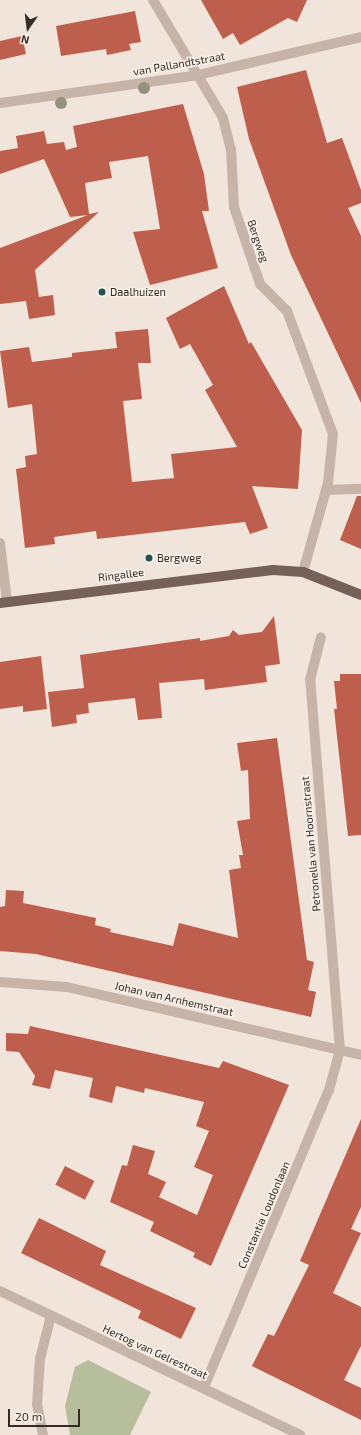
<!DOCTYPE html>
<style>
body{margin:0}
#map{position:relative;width:361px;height:1435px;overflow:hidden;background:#f0e4db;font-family:"Exo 2",sans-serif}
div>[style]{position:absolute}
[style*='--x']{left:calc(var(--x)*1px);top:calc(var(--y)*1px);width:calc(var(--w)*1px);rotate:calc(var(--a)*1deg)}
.green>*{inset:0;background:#b6be9c}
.building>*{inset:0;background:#be5e4c;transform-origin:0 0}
.minor>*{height:10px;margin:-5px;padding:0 5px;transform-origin:5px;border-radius:5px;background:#c7b4a8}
.major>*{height:10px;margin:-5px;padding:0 5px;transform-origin:5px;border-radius:5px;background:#75615a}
.trees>*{width:12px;height:12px;margin:-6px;border-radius:50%;background:#93937b}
.dots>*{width:11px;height:11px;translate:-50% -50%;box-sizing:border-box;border:2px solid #f8efe7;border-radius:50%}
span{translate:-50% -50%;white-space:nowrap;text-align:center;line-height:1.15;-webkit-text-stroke:3.5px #f8efe7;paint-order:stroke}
.street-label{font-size:11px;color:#342b28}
.poi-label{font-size:11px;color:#342b28}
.left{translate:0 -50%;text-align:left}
.north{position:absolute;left:8px;top:8px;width:40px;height:40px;-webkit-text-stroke:3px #f8efe7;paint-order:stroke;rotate:194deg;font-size:11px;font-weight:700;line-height:16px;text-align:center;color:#342b28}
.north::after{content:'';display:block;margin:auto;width:14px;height:18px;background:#342b28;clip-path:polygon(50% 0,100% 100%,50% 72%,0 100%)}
.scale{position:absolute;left:8px;top:1409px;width:72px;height:18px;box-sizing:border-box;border:2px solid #342b28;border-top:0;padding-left:5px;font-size:12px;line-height:14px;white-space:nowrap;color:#342b28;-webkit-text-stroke:3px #f8efe7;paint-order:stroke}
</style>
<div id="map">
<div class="green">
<div style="clip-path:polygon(88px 1360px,151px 1392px,130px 1435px,70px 1435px,65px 1406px,75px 1367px)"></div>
</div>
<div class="building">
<div style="clip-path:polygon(201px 0,307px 0,297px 22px,288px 18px,240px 45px,233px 33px,223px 39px)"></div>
<div style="clip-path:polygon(135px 11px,141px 42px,129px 44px,131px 50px,107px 55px,106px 49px,61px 56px,56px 26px)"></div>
<div style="clip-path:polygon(22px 36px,26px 54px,0 60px,0 41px)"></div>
<div style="clip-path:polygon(306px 70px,327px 143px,342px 138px,361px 190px,361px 203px,348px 208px,361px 236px,361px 403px,291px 255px,249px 139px,237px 87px)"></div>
<div style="clip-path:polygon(183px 104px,204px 174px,209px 211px,202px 211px,218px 268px,150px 285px,133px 232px,160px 229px,148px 156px,109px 162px,112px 178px,85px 183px,89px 214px,99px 212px,35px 270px,39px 297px,53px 295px,55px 315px,29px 319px,26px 301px,0 304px,0 248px,88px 215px,70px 217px,44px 159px,0 174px,0 151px,18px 148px,16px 136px,44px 131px,47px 144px,64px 142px,66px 150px,77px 147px,73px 126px)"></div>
<div style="clip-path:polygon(224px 286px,249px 344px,251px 342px,302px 430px,298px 489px,252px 486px,268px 528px,250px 534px,245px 522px,97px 539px,96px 531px,54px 537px,55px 544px,25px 548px,16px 469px,26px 467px,25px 456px,37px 454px,32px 404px,8px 408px,0 351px,29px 347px,32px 362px,72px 357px,72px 353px,117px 348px,115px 332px,148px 329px,151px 363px,138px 363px,142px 399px,123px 401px,132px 482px,174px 478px,171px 454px,237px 447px,205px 390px,213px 385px,190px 344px,180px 349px,166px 318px)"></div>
<div style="clip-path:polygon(357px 496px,361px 496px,361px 549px,340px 540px)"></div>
<div style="clip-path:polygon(274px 616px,280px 664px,265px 666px,267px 682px,205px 690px,204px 679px,159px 683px,162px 718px,138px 720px,135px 698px,88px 703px,89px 713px,76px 715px,77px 723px,52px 727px,48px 692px,84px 688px,80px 655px,200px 638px,200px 641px,229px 636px,233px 630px,239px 635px,262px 632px)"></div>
<div style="clip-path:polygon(41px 656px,47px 709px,23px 712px,23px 706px,0 709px,0 662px)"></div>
<div style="clip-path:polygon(340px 674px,361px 674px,361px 835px,348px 836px,334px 709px,337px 709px,334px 681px,340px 681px)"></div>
<div style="clip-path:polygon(277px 738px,307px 960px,314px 962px,308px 990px,316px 992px,311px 1017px,36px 954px,0 951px,0 907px,5px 906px,6px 890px,24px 891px,23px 903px,96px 918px,95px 925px,111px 929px,110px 932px,173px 946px,179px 923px,238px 938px,229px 870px,241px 868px,239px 855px,243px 855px,237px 821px,250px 819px,248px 770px,241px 771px,237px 743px)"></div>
<div style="clip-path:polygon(30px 1026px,219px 1068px,223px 1061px,289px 1085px,211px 1266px,193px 1257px,195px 1253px,150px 1231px,154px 1222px,110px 1202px,122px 1165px,127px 1166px,133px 1145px,155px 1151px,148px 1174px,166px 1182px,159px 1197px,197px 1215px,213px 1175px,194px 1167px,209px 1131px,196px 1126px,204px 1102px,145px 1088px,144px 1093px,116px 1086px,112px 1103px,89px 1097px,93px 1078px,55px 1070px,50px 1089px,32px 1085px,35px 1076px,19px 1052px,6px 1051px,6px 1033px,28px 1034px)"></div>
<div style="clip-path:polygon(361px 1119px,361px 1207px,351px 1229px,361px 1233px,333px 1293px,361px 1307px,361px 1346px,344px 1380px,361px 1388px,361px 1420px,252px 1366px,268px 1334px,274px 1336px,309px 1265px,300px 1261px)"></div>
<div style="left:65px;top:1166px;width:33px;height:21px;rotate:27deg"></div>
<div style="clip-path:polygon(39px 1218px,106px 1251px,100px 1265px,196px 1308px,181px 1339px,138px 1318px,141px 1311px,21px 1253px)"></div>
</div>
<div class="minor">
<div style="--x:153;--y:0;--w:137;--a:59.3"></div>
<div style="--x:223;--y:118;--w:32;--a:76"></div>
<div style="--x:231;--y:149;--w:58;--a:87"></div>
<div style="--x:234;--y:207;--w:81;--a:71.3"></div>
<div style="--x:260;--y:284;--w:38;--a:45"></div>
<div style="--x:287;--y:311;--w:131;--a:69.5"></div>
<div style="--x:333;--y:434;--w:49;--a:95.8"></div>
<div style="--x:328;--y:483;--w:92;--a:105.7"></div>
<div style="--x:0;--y:103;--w:200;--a:-8"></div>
<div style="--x:198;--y:75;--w:167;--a:-13.1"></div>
<div style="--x:326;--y:490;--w:35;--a:-2"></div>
<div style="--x:0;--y:543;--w:59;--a:83.2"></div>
<div style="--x:0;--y:982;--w:67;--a:4.3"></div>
<div style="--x:67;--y:987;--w:302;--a:13"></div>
<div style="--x:0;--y:1291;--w:333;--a:25.6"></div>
<div style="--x:204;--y:1387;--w:322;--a:-67.2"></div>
<div style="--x:329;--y:1090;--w:41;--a:-74.6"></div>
<div style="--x:340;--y:1050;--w:371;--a:-94.6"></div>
<div style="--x:310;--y:680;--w:44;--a:-75.7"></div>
<div style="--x:43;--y:1435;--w:31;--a:-101"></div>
<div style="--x:37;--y:1405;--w:46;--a:-86.3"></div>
<div style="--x:40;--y:1359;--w:44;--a:-75.7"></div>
</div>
<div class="major">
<div style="--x:0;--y:603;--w:275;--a:-6.9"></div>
<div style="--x:273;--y:570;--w:30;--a:4"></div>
<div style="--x:303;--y:572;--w:62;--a:21.6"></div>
</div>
<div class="trees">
<div style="left:144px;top:88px"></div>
<div style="left:61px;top:103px"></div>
</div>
<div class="dots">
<div style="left:102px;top:292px;background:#205352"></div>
<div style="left:149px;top:558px;background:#205352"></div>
</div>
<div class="street-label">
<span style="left:179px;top:64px;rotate:-10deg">van Pallandtstraat</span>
<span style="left:258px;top:241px;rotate:71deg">Bergweg</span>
<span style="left:121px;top:575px;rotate:-7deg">Ringallee</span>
<span style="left:311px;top:844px;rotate:-95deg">Petronella van Hoornstraat</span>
<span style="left:174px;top:999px;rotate:13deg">Johan van Arnhemstraat</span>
<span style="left:264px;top:1215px;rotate:-67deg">Constantia Loudonlaan</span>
<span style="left:155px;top:1352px;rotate:25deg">Hertog van Gelrestraat</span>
</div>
<div class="poi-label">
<span class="left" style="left:110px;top:292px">Daalhuizen</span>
<span class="left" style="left:157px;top:558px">Bergweg</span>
</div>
<div class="north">N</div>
<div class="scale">20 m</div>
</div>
